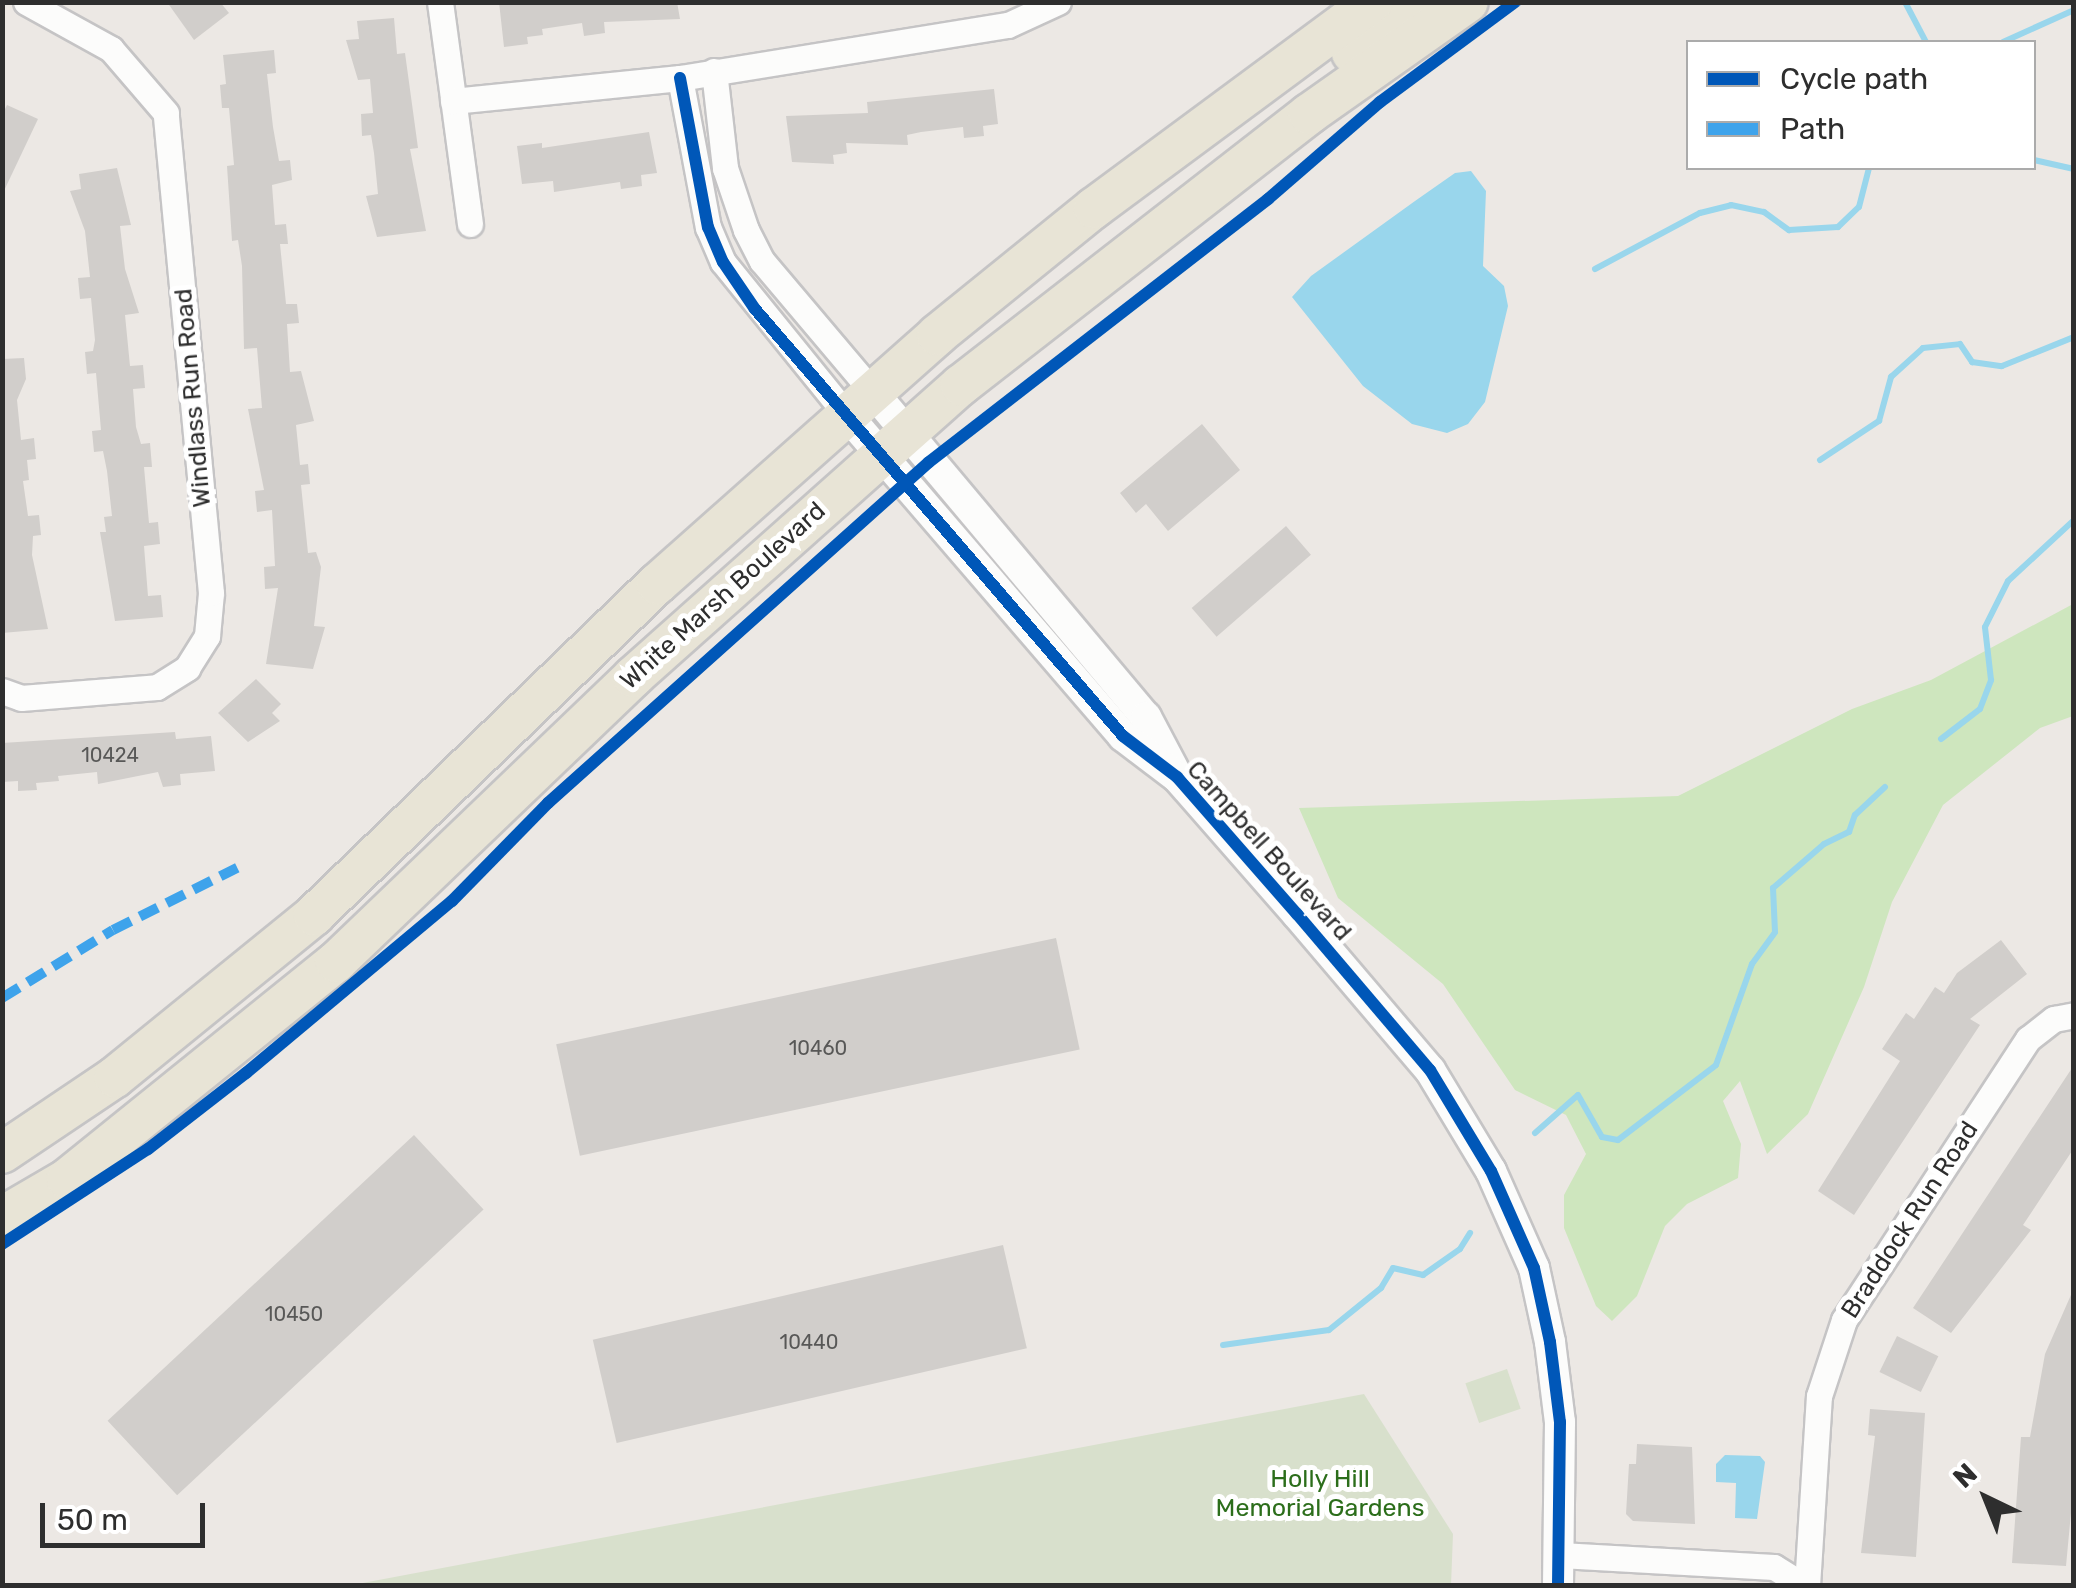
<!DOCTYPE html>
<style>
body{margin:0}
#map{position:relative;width:2076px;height:1588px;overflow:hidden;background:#ece8e4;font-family:Rubik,sans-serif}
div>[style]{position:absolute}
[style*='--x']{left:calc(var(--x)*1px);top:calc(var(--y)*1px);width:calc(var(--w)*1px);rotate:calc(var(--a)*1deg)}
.green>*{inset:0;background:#cee6be}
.cemetery>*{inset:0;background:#d8e0cc;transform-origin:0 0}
.water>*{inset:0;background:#99d6ec}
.stream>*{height:6px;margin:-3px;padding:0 3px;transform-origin:3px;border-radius:3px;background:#99d6ec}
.building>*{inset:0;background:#d1cecb;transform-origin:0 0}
.roads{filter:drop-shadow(2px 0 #c5c4c5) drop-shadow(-2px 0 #c5c4c5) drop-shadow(0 2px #c5c4c5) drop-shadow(0 -2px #c5c4c5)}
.minor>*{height:25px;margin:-12.5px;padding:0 12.5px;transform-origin:12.5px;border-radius:12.5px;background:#fcfcfb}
.tertiary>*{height:30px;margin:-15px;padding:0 15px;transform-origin:15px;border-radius:15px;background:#fcfcfb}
.primary>*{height:40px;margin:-20px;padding:0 20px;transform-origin:20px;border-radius:20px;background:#e8e4d6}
.quiet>*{height:10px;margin-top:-5px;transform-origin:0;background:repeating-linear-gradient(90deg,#3ea3eb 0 20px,transparent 0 30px)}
.cycleway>*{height:12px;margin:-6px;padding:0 6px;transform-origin:6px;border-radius:6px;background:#0057b8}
span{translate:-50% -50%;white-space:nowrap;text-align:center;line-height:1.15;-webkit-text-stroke:10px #fff;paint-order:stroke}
.number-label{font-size:20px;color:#585857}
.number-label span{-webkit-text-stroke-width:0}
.street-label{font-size:25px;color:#2e2e2e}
.park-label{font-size:25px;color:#2c6e1b}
.frame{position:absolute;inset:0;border:5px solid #2e2e2e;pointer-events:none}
.legend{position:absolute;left:1686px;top:40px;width:350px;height:130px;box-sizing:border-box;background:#fff;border:2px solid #ababab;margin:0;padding:12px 18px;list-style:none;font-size:30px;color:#2e2e2e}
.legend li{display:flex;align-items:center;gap:20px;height:50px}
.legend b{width:50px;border:2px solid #ababab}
.north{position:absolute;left:1936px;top:1448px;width:100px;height:100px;-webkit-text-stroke:8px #fff;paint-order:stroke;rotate:317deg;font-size:28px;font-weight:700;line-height:40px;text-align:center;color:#2e2e2e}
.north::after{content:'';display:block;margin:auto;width:35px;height:45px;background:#2e2e2e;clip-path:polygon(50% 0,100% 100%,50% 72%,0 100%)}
.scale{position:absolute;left:40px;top:1503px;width:165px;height:45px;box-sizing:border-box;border:5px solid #2e2e2e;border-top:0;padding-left:12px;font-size:30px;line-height:35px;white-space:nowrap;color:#2e2e2e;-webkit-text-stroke:8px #fff;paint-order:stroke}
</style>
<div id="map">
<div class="green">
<div style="clip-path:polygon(2073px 604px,2073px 716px,2040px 728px,1943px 805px,1892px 902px,1864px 987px,1808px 1114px,1767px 1154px,1740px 1081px,1723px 1101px,1741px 1144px,1738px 1178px,1687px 1204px,1665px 1226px,1637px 1296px,1612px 1321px,1596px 1306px,1564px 1228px,1564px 1195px,1586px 1154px,1566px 1115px,1515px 1090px,1443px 984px,1338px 898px,1299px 808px,1678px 796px,1852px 709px,1931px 680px)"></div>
</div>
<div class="cemetery">
<div style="left:1507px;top:1369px;width:42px;height:44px;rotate:71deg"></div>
<div style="clip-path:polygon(1364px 1394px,1453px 1534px,1451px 1585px,352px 1585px)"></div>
</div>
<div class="water">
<div style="clip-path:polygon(1471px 171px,1486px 191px,1483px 266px,1504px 286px,1508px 306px,1485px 402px,1468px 424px,1447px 433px,1412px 424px,1363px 386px,1292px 297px,1311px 276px,1415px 201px,1455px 173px)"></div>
<div style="clip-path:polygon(1725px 1455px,1760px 1456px,1765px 1462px,1757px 1519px,1735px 1518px,1736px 1483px,1716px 1482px,1716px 1464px)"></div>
</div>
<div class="stream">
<div style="--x:1905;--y:2;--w:45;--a:62.3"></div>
<div style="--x:2003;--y:42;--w:78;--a:-24.3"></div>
<div style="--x:2034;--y:160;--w:41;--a:12.7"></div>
<div style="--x:1595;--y:269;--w:119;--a:-28.1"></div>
<div style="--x:1700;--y:213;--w:32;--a:-14"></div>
<div style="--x:1731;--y:205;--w:34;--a:12"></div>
<div style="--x:1764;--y:212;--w:31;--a:36"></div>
<div style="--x:1789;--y:230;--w:49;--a:-3.5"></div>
<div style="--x:1838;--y:227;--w:29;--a:-44"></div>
<div style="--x:1859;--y:207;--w:40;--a:-75.6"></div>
<div style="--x:1820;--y:460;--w:71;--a:-33.5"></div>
<div style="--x:1879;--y:421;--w:46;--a:-74.7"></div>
<div style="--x:1891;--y:377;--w:43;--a:-42.2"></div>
<div style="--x:1923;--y:348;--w:37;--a:-6"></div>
<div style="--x:1960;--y:344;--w:22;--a:56"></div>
<div style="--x:1972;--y:362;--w:30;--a:8"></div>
<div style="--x:2002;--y:366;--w:78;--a:-21.9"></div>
<div style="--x:1941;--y:739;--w:49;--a:-37.6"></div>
<div style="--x:1980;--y:709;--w:31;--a:-69"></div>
<div style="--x:1991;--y:680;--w:53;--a:-96.5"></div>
<div style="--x:1985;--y:627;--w:51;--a:-63.4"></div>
<div style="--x:2008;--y:581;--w:90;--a:-42.7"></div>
<div style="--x:1535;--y:1133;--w:57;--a:-41.5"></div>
<div style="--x:1578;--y:1095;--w:48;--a:60.3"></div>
<div style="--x:1602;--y:1137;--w:16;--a:11"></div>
<div style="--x:1618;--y:1140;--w:123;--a:-37.4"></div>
<div style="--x:1716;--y:1065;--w:107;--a:-70.4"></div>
<div style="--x:1752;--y:964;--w:39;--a:-54"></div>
<div style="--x:1775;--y:932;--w:44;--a:-92.6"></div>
<div style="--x:1773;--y:888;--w:67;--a:-40.8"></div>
<div style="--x:1824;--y:844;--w:28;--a:-26"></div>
<div style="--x:1849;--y:832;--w:18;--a:-71"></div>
<div style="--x:1855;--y:815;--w:41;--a:-43"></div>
<div style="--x:1223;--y:1345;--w:107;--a:-8.1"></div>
<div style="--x:1329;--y:1330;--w:67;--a:-38.9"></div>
<div style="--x:1381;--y:1288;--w:23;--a:-59"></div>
<div style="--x:1393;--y:1268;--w:31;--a:13"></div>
<div style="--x:1423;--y:1275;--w:45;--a:-35.1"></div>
<div style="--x:1460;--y:1249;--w:19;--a:-58"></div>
</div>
<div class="building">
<div style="clip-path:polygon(167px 2px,220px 2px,229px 13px,194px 40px)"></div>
<div style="clip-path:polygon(499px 2px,677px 2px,680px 19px,604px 22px,605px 33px,584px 36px,582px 23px,542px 29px,543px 35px,527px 37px,528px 44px,504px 47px)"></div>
<div style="clip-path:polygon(394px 18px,397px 54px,405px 53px,418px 148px,410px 149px,426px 231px,377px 237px,366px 196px,378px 194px,374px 153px,371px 135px,362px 136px,361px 114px,373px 113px,370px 79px,358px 80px,346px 40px,359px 39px,357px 21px)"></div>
<div style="clip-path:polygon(274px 50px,276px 73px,267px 74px,273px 127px,279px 161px,290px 160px,292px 180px,272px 185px,275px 225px,286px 224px,288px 244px,280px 244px,286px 304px,297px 304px,299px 323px,287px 324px,290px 372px,301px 371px,314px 421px,296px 425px,300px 465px,308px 464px,310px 484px,301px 485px,308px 553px,316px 552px,321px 567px,314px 626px,325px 627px,313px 669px,266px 664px,278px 588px,265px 589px,264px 567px,275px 566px,272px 510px,257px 512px,255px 491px,264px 490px,248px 409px,262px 408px,257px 348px,244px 349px,242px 266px,238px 240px,232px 241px,227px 166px,234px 165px,229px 108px,222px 108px,220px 85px,226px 84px,223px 55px)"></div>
<div style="clip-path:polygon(994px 89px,998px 124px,983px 126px,984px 136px,964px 138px,963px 127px,921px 132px,907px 135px,908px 145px,846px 143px,847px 153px,833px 155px,834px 164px,792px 162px,786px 116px,868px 113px,867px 102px)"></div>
<div style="clip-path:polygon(7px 105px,38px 119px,2px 195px,2px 115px)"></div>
<div style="clip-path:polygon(649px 132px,657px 173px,641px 175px,642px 186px,621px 189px,620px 182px,554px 192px,553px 181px,522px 184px,517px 146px,542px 143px,542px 148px)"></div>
<div style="clip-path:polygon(117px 168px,131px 225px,120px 226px,125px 269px,139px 313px,125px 315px,130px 366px,143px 365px,145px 388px,133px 389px,136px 427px,141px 444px,150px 443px,152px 467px,144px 467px,149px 523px,158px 522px,160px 544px,144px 546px,148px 596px,161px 595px,163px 617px,115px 621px,100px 532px,106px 532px,104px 517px,112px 516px,107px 471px,103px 451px,94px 452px,92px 431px,101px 430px,96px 373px,87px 374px,85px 352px,93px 351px,95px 340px,91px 298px,80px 299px,78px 278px,90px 277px,85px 231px,70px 191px,81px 189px,79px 174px)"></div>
<div style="clip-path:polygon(24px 358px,26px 379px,17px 400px,21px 440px,34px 438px,36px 459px,27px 460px,29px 480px,23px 481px,28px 516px,39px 515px,41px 535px,33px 536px,32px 555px,48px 629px,2px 633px,2px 359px)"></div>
<div style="clip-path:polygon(1202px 424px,1240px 470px,1168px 531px,1146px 504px,1136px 513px,1120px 493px)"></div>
<div style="left:1286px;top:526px;width:38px;height:125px;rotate:49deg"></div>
<div style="clip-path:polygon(256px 679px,281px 704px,272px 713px,280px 721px,248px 742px,218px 713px)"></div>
<div style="clip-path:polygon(175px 732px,176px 739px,211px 736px,215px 771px,180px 774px,181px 785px,163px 787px,158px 772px,98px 784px,97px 772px,58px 776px,59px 781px,36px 783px,37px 790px,18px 791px,18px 781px,2px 782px,2px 743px)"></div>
<div style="left:1056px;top:938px;width:114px;height:511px;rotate:78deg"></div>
<div style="clip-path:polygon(2001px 940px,2027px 974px,1970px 1019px,1980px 1025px,1854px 1215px,1818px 1191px,1900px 1061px,1882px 1049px,1906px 1013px,1914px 1019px,1935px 987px,1944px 993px,1957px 973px)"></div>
<div style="clip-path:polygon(2074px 1065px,2074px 1148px,2023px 1225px,2031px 1230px,1951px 1333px,1913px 1308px)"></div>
<div style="left:414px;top:1135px;width:102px;height:419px;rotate:47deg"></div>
<div style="left:1003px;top:1245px;width:106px;height:421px;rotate:77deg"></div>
<div style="clip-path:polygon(2074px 1288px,2074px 1481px,2066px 1566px,2012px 1563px,2021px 1437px,2030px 1437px,2045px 1354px)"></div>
<div style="left:1897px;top:1336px;width:46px;height:40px;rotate:26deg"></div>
<div style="clip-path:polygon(1870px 1409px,1925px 1413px,1916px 1557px,1861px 1553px,1875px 1436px,1868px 1435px)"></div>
<div style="clip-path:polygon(1637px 1444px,1692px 1447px,1695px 1524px,1633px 1521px,1626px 1514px,1629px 1464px,1636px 1464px)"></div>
</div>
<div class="roads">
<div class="minor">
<div style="--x:440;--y:2;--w:224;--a:82.3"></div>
<div style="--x:714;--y:71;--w:98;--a:83.5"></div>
<div style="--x:725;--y:168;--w:65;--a:71.3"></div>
<div style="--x:746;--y:230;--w:35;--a:63"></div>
<div style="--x:762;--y:261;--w:170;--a:49.8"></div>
<div style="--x:680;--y:78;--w:152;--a:79.4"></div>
<div style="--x:708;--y:227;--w:38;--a:67"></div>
<div style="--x:723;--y:262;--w:196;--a:51"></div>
<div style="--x:453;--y:101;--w:228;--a:-5.8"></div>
<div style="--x:680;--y:78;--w:332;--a:-9.2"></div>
<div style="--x:1008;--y:25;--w:55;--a:-24.7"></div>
<div style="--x:2;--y:691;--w:20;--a:20"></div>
<div style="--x:21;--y:698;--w:136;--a:-4.6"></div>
<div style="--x:157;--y:687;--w:36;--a:-32"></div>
<div style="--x:187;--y:668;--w:38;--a:-58"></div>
<div style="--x:207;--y:636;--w:43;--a:-84.7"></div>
<div style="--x:211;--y:593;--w:482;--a:-95.4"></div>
<div style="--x:166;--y:113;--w:84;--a:-130.7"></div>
<div style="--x:111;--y:49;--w:97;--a:-151.1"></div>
<div style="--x:1560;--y:1555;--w:214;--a:3.2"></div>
<div style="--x:1774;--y:1567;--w:36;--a:32"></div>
<div style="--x:1807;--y:1586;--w:190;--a:-86.4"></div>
<div style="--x:1819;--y:1396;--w:80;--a:-71.8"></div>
<div style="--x:1844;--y:1320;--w:336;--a:-56.8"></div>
<div style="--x:2028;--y:1039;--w:33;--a:-38"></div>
<div style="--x:2054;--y:1019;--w:20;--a:-11"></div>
</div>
<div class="tertiary">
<div style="--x:872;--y:391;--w:426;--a:50"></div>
<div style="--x:1146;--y:717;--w:60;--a:62.2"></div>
<div style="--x:846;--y:414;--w:425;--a:49.3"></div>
<div style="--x:1123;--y:736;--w:68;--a:37.2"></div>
<div style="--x:1177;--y:777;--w:182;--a:48.8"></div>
<div style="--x:1297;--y:914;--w:205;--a:49.6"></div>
<div style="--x:1430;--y:1070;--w:118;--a:58.9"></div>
<div style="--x:1491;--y:1171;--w:106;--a:66.1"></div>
<div style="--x:1534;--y:1268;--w:76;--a:77.8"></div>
<div style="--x:1550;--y:1342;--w:81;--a:82.9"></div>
<div style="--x:1560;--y:1422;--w:164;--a:90.7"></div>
</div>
<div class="primary">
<div style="--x:1352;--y:53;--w:82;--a:-38.6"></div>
<div style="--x:2;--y:1153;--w:136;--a:-33.9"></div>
<div style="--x:115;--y:1077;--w:257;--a:-39.1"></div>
<div style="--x:314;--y:915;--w:477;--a:-44"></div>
<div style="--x:657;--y:584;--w:375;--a:-41.6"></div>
<div style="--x:937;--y:335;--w:202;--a:-39"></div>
<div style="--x:1094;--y:208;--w:346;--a:-36.5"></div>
<div style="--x:2;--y:1217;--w:75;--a:-30.3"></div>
<div style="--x:67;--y:1179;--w:346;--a:-38.9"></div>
<div style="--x:336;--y:962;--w:412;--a:-43.8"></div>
<div style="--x:633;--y:677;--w:439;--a:-41.7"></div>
<div style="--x:961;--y:385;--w:441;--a:-37.9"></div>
<div style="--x:1309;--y:114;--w:194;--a:-35.2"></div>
</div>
</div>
<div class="quiet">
<div style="--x:2;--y:998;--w:130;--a:-31.5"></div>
<div style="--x:113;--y:930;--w:139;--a:-26.6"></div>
</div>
<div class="cycleway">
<div style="--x:680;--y:78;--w:152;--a:79.4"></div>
<div style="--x:708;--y:227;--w:38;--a:67"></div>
<div style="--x:723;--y:262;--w:57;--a:55.8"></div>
<div style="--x:755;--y:309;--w:564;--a:49.24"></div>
<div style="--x:1123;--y:736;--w:68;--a:37.2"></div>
<div style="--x:1177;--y:777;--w:182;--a:48.8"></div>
<div style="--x:1297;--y:914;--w:205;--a:49.6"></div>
<div style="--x:1430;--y:1070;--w:118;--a:58.9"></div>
<div style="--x:1491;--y:1171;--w:106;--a:66.1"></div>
<div style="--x:1534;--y:1268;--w:76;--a:77.8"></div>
<div style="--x:1550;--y:1342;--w:81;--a:82.9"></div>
<div style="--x:1560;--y:1422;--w:164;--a:90.7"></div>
<div style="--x:2;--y:1244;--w:174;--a:-33.1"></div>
<div style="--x:148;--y:1149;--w:124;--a:-37.8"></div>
<div style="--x:246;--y:1073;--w:268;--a:-39.9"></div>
<div style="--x:452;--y:901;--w:137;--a:-45.6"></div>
<div style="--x:548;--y:803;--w:511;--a:-41.83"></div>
<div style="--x:929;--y:462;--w:429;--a:-37.8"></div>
<div style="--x:1268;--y:199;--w:148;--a:-40.9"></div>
<div style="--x:1380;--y:102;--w:168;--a:-36.5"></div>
</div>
<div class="number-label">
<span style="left:110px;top:755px">10424</span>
<span style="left:818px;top:1048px">10460</span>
<span style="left:294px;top:1314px">10450</span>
<span style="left:809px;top:1342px">10440</span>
</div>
<div class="street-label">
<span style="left:193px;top:398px;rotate:-95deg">Windlass Run Road</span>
<span style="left:723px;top:596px;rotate:-42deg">White Marsh Boulevard</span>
<span style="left:1269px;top:851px;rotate:48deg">Campbell Boulevard</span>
<span style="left:1910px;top:1220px;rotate:-57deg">Braddock Run Road</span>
</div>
<div class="park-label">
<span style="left:1320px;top:1494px">Holly Hill<br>Memorial Gardens</span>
</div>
<div class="frame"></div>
<ul class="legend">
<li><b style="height:12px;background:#0057b8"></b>Cycle path</li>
<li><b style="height:12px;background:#3ea3eb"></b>Path</li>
</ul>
<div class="north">N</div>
<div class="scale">50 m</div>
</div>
